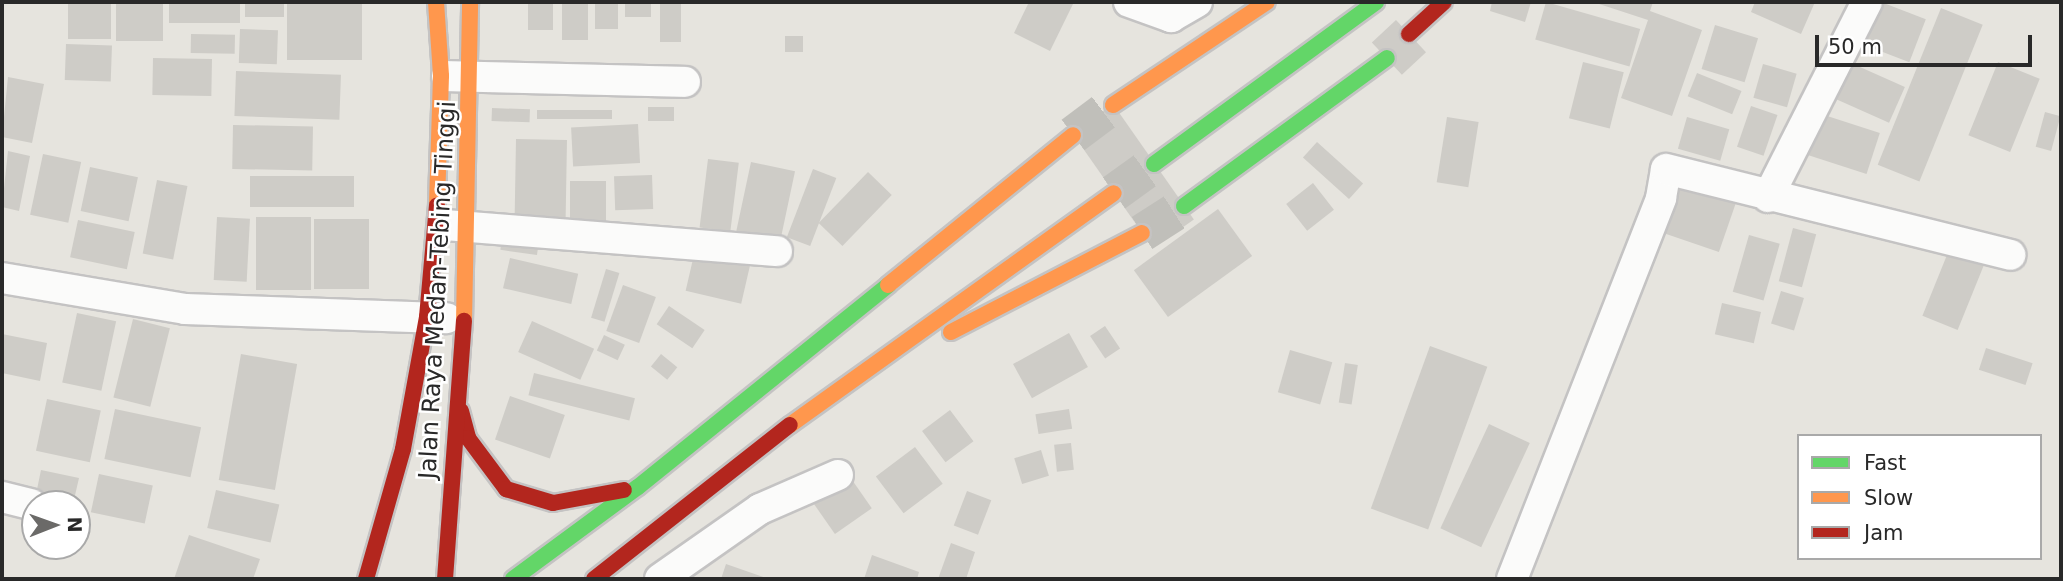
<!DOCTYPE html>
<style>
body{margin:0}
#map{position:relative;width:2063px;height:581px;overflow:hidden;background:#e6e4de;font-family:"DejaVu Sans",sans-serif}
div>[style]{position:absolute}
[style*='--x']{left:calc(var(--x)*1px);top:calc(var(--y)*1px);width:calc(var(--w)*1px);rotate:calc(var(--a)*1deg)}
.building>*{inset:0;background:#ceccc7;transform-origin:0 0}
.highway-tunnel>*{height:38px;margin-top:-19px;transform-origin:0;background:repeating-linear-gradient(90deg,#c0bfba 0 38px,transparent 0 57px)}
.roads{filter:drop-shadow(2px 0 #c4c3c3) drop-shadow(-2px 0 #c4c3c3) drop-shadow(0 2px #c4c3c3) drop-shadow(0 -2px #c4c3c3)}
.street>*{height:30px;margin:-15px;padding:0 15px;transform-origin:15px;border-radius:15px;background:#fbfbfa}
.fast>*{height:16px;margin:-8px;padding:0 8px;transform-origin:8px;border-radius:8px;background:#63d668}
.slow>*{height:16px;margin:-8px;padding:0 8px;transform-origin:8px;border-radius:8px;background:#ff974d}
.jam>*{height:16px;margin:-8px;padding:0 8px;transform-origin:8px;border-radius:8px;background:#b3261e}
span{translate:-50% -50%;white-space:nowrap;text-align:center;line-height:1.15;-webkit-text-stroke:5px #fff;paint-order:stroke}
.street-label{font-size:24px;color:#292929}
.frame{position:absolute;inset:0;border:4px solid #292929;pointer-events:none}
.legend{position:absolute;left:1797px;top:434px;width:245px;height:126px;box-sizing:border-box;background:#fff;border:2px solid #a9a9a9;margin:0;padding:9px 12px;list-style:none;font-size:21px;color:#292929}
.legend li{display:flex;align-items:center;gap:14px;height:35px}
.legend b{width:35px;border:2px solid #a9a9a9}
.north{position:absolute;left:21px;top:490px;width:70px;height:70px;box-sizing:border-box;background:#fff;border:2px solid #a9a9a9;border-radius:50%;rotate:89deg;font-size:19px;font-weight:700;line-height:28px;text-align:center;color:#292929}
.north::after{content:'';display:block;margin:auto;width:24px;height:32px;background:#6b6a68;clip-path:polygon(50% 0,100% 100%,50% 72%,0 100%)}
.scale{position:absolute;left:1815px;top:35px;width:217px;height:32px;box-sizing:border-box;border:4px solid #292929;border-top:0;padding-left:9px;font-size:21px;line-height:24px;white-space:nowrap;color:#292929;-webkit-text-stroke:5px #fff;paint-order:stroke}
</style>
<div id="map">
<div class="building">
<div style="left:68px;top:2px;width:43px;height:37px"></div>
<div style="left:116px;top:2px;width:47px;height:39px"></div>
<div style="left:169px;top:2px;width:71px;height:21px"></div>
<div style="left:245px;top:2px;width:39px;height:15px"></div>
<div style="left:287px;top:2px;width:75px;height:58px"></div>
<div style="left:528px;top:2px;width:25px;height:28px"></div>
<div style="left:562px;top:2px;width:26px;height:38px"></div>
<div style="left:595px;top:2px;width:23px;height:27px"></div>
<div style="left:625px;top:2px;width:26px;height:15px"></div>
<div style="left:660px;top:2px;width:21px;height:40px"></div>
<div style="clip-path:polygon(1029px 2px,1074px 2px,1050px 51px,1014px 33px)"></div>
<div style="clip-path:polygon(1492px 2px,1531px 2px,1525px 22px,1490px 11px)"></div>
<div style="left:1546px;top:2px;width:98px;height:39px;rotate:16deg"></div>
<div style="clip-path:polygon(1593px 2px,1653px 2px,1650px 11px,1702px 30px,1672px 116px,1621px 98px,1648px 20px)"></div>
<div style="clip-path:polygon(1755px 2px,1815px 2px,1801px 34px,1751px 12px)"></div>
<div style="left:1881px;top:2px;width:48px;height:46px;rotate:21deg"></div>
<div style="left:1941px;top:8px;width:45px;height:169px;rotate:22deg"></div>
<div style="left:1396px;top:20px;width:44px;height:33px;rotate:47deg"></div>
<div style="left:1715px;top:25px;width:45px;height:46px;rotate:17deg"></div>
<div style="left:240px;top:29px;width:38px;height:34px;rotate:2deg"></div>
<div style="left:191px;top:34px;width:44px;height:19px;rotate:1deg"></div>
<div style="left:785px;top:36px;width:18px;height:16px"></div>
<div style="left:66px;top:44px;width:46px;height:36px;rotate:2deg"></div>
<div style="left:153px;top:58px;width:59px;height:37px;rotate:1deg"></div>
<div style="left:1583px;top:62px;width:42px;height:58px;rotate:14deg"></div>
<div style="left:1998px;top:62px;width:45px;height:79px;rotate:22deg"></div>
<div style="left:1851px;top:63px;width:59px;height:39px;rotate:24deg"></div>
<div style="left:1763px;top:64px;width:35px;height:35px;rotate:16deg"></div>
<div style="left:236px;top:71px;width:105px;height:45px;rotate:2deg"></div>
<div style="left:1697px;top:73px;width:48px;height:25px;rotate:22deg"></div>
<div style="clip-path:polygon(8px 77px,44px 84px,32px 143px,2px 137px)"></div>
<div style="left:1113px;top:104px;width:141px;height:50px;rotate:55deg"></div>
<div style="left:1751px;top:106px;width:28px;height:43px;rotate:19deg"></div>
<div style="left:674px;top:107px;width:14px;height:26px;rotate:90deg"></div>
<div style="left:492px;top:108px;width:38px;height:13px;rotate:2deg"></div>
<div style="left:537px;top:110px;width:75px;height:9px"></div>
<div style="left:2045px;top:112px;width:16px;height:36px;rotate:15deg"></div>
<div style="left:1818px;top:113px;width:65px;height:43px;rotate:18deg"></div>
<div style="left:1447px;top:117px;width:32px;height:66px;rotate:9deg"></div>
<div style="left:1687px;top:117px;width:44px;height:33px;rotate:16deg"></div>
<div style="left:638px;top:124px;width:39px;height:67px;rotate:87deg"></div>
<div style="left:233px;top:125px;width:80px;height:44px;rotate:1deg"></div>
<div style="left:516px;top:139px;width:51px;height:84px;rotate:1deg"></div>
<div style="left:1317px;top:142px;width:62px;height:21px;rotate:42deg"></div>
<div style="clip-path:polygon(8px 151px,30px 156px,19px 211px,2px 207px)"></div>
<div style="left:43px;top:154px;width:39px;height:62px;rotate:12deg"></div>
<div style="left:708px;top:159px;width:31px;height:69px;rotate:7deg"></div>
<div style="left:751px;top:162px;width:45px;height:76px;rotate:12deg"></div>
<div style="left:90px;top:167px;width:49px;height:45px;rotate:12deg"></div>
<div style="left:813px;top:169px;width:25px;height:73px;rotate:21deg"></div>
<div style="left:868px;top:172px;width:33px;height:71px;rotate:44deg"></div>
<div style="left:652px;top:175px;width:34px;height:38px;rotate:88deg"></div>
<div style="left:354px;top:176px;width:31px;height:104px;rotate:90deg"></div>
<div style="left:157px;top:180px;width:31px;height:75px;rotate:11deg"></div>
<div style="left:570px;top:181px;width:36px;height:47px"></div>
<div style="left:1313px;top:183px;width:34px;height:34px;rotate:52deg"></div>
<div style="left:1681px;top:184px;width:58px;height:52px;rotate:19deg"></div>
<div style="left:1218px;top:209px;width:58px;height:104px;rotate:54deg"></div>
<div style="left:217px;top:217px;width:33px;height:63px;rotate:3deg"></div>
<div style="left:256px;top:217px;width:55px;height:73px"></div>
<div style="left:314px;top:219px;width:55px;height:70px"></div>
<div style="left:78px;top:220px;width:58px;height:38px;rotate:12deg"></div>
<div style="left:1793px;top:228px;width:24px;height:55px;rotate:15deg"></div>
<div style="left:503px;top:231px;width:37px;height:19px;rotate:8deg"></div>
<div style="left:1749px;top:235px;width:32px;height:59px;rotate:16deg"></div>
<div style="left:696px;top:246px;width:57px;height:46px;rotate:13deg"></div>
<div style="left:1949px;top:250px;width:38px;height:71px;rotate:22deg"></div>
<div style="left:510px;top:258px;width:70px;height:31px;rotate:13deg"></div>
<div style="left:606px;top:269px;width:14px;height:51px;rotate:17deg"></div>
<div style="left:623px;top:285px;width:35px;height:49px;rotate:20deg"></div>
<div style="left:1781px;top:291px;width:24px;height:34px;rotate:17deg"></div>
<div style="left:1722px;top:303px;width:40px;height:32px;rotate:13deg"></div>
<div style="left:669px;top:306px;width:43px;height:22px;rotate:34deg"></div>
<div style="left:77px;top:313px;width:40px;height:71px;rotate:12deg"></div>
<div style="left:133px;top:319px;width:38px;height:81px;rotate:14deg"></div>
<div style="left:532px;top:321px;width:68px;height:34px;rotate:24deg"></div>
<div style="left:1105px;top:326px;width:27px;height:18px;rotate:56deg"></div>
<div style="left:1069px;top:333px;width:39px;height:64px;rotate:61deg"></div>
<div style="clip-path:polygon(2px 334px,47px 343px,40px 381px,2px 373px)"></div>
<div style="left:604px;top:335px;width:23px;height:17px;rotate:25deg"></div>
<div style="left:1430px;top:346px;width:61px;height:173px;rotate:20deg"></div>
<div style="left:1986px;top:348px;width:49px;height:23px;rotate:18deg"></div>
<div style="left:1290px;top:350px;width:44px;height:44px;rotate:16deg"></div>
<div style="left:241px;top:354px;width:57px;height:128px;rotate:10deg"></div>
<div style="left:661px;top:354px;width:21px;height:16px;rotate:39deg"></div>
<div style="left:1345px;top:363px;width:13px;height:40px;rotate:9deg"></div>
<div style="left:534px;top:373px;width:104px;height:23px;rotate:14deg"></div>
<div style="left:510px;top:396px;width:58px;height:46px;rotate:19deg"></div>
<div style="left:47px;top:399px;width:55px;height:53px;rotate:12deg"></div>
<div style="left:115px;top:409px;width:88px;height:51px;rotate:12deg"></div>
<div style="left:1069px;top:409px;width:20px;height:34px;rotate:81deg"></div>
<div style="left:950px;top:410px;width:39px;height:35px;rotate:53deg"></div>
<div style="left:1489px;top:424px;width:45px;height:115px;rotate:25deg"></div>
<div style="left:1071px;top:443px;width:27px;height:17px;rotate:84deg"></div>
<div style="left:915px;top:447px;width:46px;height:49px;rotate:53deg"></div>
<div style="left:1041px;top:450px;width:27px;height:28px;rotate:73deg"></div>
<div style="clip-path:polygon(41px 470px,79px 478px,73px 504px,34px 504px)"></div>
<div style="left:99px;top:474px;width:55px;height:39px;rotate:12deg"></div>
<div style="left:850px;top:477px;width:38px;height:45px;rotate:55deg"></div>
<div style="left:216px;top:490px;width:65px;height:39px;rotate:13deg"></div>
<div style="left:967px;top:491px;width:26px;height:37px;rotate:21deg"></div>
<div style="clip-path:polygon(189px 535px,260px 559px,253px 579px,174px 579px)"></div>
<div style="clip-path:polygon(951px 543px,975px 552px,966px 579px,938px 579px)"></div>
<div style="clip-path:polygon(872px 555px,919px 572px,917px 579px,864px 579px)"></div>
<div style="clip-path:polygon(726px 564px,769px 579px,721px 579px)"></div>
</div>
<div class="highway-tunnel">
<div style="--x:1073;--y:135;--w:50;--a:-36.9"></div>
<div style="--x:1114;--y:193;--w:49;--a:-35.9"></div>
<div style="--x:1142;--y:233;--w:50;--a:-32.7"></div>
</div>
<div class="roads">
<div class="street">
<div style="--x:1129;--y:2;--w:45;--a:19.7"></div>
<div style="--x:1171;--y:17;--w:30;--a:-30"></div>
<div style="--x:447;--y:76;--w:238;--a:1.4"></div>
<div style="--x:1768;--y:197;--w:219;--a:-63.1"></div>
<div style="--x:444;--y:225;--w:334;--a:4.5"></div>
<div style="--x:2;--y:278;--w:186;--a:9.6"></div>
<div style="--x:185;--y:309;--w:262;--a:2"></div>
<div style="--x:2;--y:497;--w:30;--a:14"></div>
<div style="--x:660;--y:579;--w:122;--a:-35"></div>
<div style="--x:760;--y:509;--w:85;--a:-23.6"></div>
<div style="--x:1512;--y:579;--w:409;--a:-68.6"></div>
<div style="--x:1661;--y:198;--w:29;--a:-80"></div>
<div style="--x:1666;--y:169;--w:355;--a:14"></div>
</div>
<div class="fast">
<div style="--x:1154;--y:164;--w:275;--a:-36.1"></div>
<div style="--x:1184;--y:206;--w:251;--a:-36.1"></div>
<div style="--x:513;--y:579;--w:155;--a:-36.4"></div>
<div style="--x:638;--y:487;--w:321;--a:-38.9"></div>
</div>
<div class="slow">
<div style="--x:436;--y:2;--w:74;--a:86.1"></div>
<div style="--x:441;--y:76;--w:129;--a:91.8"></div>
<div style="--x:1113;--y:105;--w:185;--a:-33.8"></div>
<div style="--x:888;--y:285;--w:238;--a:-39"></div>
<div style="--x:464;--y:321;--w:319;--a:-88.9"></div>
<div style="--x:951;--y:332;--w:215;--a:-27.4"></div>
<div style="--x:790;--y:425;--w:398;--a:-35.6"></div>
</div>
<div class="jam">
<div style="--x:1409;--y:34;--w:47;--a:-42.4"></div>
<div style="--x:461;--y:411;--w:28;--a:75"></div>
<div style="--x:468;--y:438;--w:64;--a:53.3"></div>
<div style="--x:506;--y:489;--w:49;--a:16.6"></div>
<div style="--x:553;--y:503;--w:72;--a:-10.4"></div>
<div style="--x:366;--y:579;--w:135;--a:-74.1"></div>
<div style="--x:403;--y:449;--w:134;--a:-79.7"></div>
<div style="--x:427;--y:317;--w:112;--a:-84.9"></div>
<div style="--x:445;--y:579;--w:259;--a:-85.8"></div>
<div style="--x:594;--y:579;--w:249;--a:-38.2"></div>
</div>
</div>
<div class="street-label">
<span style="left:438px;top:290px;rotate:-87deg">Jalan Raya Medan-Tebing Tinggi</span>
</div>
<div class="frame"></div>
<ul class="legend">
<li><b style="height:9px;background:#63d668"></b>Fast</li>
<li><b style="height:9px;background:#ff974d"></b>Slow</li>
<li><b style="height:9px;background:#b3261e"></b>Jam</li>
</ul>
<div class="north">N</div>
<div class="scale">50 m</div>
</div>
